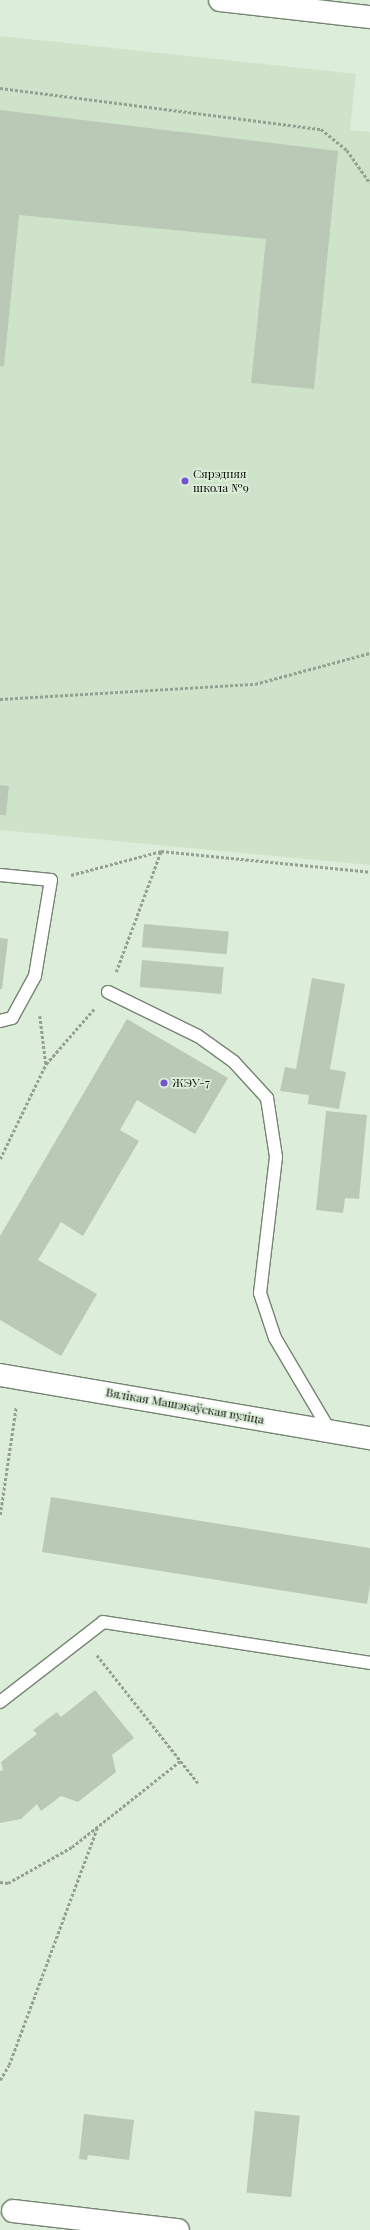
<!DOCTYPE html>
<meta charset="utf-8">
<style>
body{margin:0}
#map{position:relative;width:370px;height:2230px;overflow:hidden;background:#dcedd9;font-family:"Playfair Display",serif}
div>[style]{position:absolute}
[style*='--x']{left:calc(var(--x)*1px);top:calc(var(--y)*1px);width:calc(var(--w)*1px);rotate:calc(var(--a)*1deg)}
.built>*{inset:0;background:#cee3c9}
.building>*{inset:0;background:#b9c9b6;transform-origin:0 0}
.path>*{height:2.5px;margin-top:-1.25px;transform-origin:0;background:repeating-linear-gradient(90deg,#94a192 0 3px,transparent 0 5px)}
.roads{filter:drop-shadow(1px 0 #758472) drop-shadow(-1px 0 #758472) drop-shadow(0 1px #758472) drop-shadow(0 -1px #758472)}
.lane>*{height:12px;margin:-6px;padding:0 6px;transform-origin:6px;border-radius:6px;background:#fff}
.street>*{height:22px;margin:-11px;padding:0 11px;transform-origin:11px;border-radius:11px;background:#fff}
.dots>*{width:11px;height:11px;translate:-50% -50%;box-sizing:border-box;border:2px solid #dcedd9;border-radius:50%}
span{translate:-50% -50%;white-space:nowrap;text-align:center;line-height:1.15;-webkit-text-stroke:3.5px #dcedd9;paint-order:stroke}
.poi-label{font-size:12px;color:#0a0f09}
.left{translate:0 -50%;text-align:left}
.street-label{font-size:12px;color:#0a0f09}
</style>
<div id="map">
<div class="built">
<div style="clip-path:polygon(0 36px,356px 74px,350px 130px,370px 132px,370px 865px,0 830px)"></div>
</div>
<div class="building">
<div style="clip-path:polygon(0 110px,338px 151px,314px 389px,251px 383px,266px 239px,19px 215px,4px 366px,0 366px)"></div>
<div style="clip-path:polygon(0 785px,9px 786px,6px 815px,0 815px)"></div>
<div style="left:144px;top:924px;width:85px;height:23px;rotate:5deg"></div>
<div style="clip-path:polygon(0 938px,8px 939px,2px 989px,0 989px)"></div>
<div style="left:142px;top:960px;width:82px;height:27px;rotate:5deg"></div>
<div style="clip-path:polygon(312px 978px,345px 984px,330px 1069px,346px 1072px,339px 1109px,308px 1104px,309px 1095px,280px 1091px,285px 1067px,296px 1069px)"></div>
<div style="clip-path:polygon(127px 1019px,228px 1078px,195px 1134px,137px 1100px,120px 1130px,139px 1141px,83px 1236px,61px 1222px,38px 1260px,97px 1294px,61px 1356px,0 1320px,0 1236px)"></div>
<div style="clip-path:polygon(326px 1111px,367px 1115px,359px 1199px,345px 1198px,343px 1213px,316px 1210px)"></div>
<div style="clip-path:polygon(51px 1497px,370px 1548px,370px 1585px,367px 1604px,42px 1552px)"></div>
<div style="clip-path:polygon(95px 1690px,134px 1738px,112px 1755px,116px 1772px,78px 1802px,61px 1796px,41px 1811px,37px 1804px,21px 1819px,0 1823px,0 1771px,3px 1770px,1px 1762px,37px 1734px,33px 1730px,57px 1712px,61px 1717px)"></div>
<div style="left:255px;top:2111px;width:45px;height:82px;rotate:6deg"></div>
<div style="clip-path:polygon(84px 2114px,134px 2120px,129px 2160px,88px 2155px,87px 2160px,79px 2159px)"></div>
</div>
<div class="path">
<div style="--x:0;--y:88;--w:324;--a:7.3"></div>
<div style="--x:321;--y:129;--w:33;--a:39"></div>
<div style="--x:347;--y:150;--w:40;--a:55.1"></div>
<div style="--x:0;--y:699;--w:255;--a:-3.4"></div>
<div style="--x:255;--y:684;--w:119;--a:-15.1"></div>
<div style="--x:71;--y:875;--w:93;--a:-14.9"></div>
<div style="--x:161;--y:851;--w:210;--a:5.7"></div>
<div style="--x:116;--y:972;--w:129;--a:-69.6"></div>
<div style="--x:40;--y:1016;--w:48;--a:82.9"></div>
<div style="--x:0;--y:1159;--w:106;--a:-64.2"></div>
<div style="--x:46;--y:1064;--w:73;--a:-48.9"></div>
<div style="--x:0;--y:1515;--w:110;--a:-81.6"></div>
<div style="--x:97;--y:1655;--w:163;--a:51.7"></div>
<div style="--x:0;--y:1882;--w:8;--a:7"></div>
<div style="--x:8;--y:1883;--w:73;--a:-29.4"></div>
<div style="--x:72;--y:1847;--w:138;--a:-38.5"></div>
<div style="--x:0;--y:2080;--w:17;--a:-59"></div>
<div style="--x:9;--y:2065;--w:255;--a:-69.6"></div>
</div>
<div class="roads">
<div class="lane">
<div style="--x:0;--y:875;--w:51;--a:5.6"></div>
<div style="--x:51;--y:880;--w:97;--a:99.5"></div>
<div style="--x:35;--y:976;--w:48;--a:118.7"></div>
<div style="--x:12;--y:1018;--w:12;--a:166"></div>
<div style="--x:108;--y:992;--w:100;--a:26.1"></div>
<div style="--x:198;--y:1036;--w:44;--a:35.8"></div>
<div style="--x:234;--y:1062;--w:49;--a:47.5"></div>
<div style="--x:267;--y:1098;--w:60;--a:81.3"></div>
<div style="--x:276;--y:1157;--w:137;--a:96.7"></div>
<div style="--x:260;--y:1293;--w:47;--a:71.6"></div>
<div style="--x:275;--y:1338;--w:108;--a:59.4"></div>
<div style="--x:0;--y:1702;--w:130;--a:-37.8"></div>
<div style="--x:103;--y:1622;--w:270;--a:8.7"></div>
</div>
<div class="street">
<div style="--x:220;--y:0;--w:151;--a:6.5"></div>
<div style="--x:0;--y:1375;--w:375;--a:9.7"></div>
<div style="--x:13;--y:2211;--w:166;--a:6.6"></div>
</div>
</div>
<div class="dots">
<div style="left:185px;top:481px;background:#7355cf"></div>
<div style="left:164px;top:1083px;background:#7355cf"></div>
</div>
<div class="poi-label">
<span class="left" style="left:193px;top:481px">Сярэдняя<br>школа №9</span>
<span class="left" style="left:172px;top:1083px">ЖЭУ-7</span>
</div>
<div class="street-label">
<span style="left:185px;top:1406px;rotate:10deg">Вялікая Машэкаўская вуліца</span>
</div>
</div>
